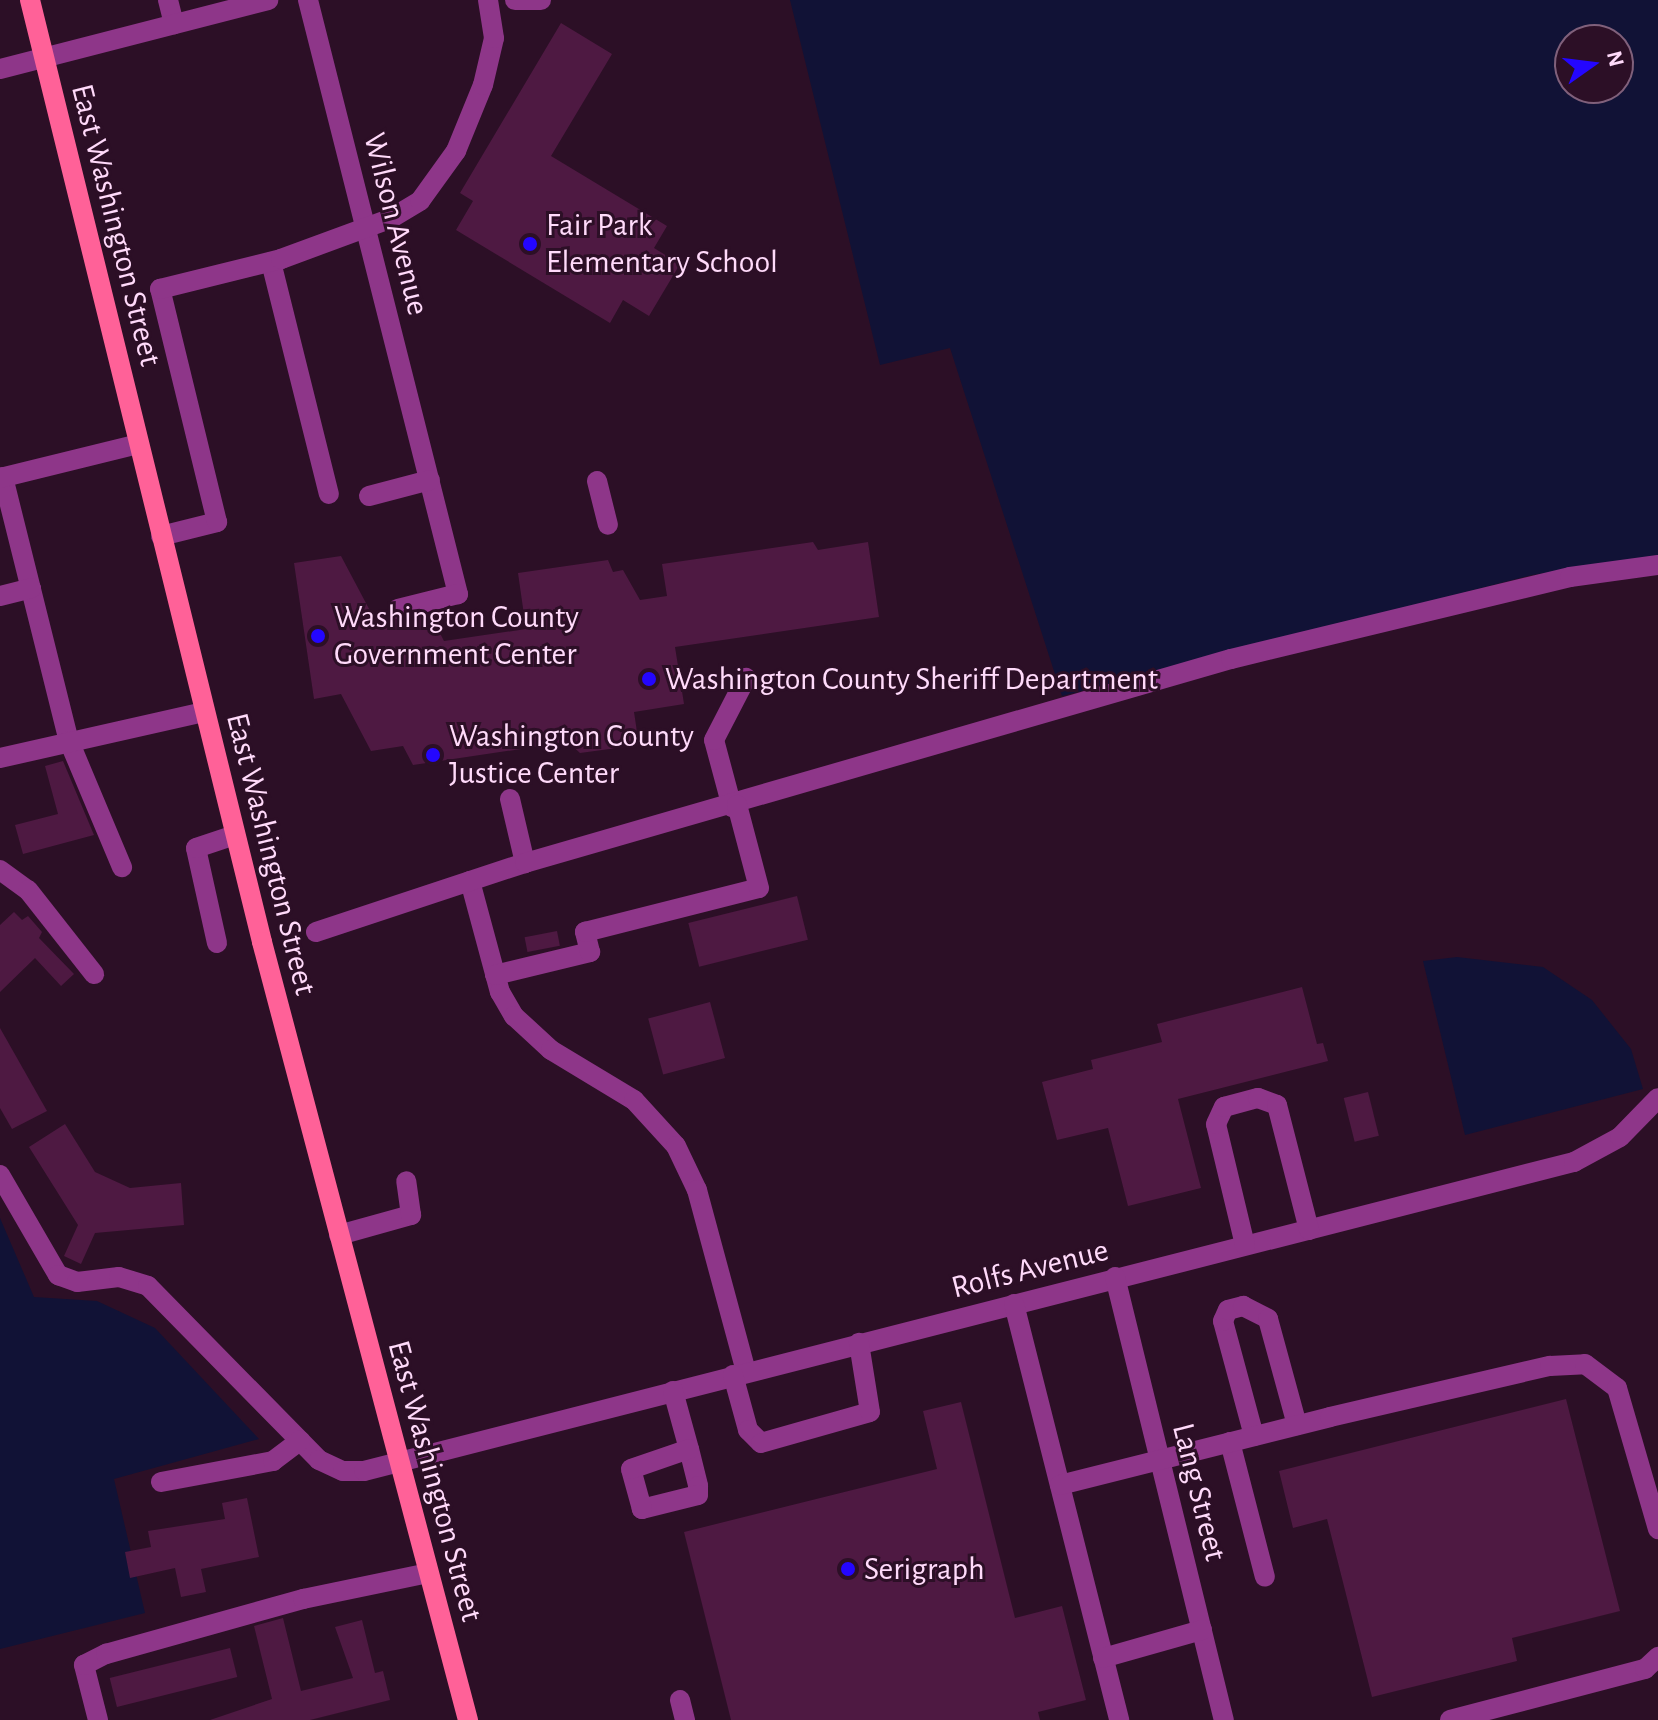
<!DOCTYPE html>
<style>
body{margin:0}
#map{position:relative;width:1658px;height:1720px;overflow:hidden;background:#2c0f26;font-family:"Alegreya Sans",sans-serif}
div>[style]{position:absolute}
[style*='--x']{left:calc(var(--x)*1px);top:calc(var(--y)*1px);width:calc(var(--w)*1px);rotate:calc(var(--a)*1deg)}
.green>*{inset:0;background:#111236}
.building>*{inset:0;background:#4e1942;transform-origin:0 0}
.minor>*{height:20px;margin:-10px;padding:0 10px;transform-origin:10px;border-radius:10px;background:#8e3689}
.major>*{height:20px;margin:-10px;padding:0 10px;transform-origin:10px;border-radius:10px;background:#ff6198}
.dots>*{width:22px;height:22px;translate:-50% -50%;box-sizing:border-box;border:4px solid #2c0f26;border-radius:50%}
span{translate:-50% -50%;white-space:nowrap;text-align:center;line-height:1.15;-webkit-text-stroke:6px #2c0f26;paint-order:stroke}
.street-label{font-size:32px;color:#ffdafa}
.poi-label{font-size:32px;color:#ffdafa}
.left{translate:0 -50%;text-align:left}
.north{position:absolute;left:1554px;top:24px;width:80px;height:80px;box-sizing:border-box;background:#2c0f26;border:2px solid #80607b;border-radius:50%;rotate:76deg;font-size:22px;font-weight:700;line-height:32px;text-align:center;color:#ffdafa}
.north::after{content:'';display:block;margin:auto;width:28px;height:36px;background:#2406ff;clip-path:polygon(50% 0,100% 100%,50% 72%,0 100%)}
</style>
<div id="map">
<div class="green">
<div style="clip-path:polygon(evenodd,790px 0,1658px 0,1658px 555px,1532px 575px,1062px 696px,950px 348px,880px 365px,790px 0,1570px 40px,1618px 40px,1618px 88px,1570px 88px,1570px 40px)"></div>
<div style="clip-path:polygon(1457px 957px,1543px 967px,1592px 1000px,1631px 1049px,1643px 1089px,1465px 1135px,1423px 961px)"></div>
<div style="clip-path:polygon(0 1218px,34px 1297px,97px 1301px,155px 1328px,259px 1439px,114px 1479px,145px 1613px,0 1649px)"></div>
</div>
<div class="building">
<div style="clip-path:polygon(561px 23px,612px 54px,551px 156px,667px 226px,654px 248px,680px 264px,649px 316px,623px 300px,610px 323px,456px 230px,473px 201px,460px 193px)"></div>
<div style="clip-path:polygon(813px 542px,818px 550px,868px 542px,879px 617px,675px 647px,684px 704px,634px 712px,639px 745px,580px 753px,568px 742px,413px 765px,403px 746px,371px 751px,341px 694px,314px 699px,294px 563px,341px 556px,376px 622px,430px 614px,444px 641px,526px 629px,518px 573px,608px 560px,613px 572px,623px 570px,640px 600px,667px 596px,662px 564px)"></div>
<div style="clip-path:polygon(63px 761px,94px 835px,23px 854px,15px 825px,58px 814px,45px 766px)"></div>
<div style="left:797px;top:896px;width:45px;height:112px;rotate:76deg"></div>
<div style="clip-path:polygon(14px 912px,22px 920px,28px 916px,42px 932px,39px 938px,74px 974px,61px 986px,35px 958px,0 992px,0 925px)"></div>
<div style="left:557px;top:931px;width:15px;height:33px;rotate:79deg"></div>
<div style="clip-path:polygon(1302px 987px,1317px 1044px,1323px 1043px,1328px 1061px,1178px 1099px,1201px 1188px,1128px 1206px,1108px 1128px,1057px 1140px,1042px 1082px,1093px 1069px,1091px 1060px,1162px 1042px,1157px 1024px)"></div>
<div style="left:710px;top:1002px;width:58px;height:64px;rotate:75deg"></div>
<div style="clip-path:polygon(0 1028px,47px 1111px,12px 1129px,0 1108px)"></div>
<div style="left:1368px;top:1092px;width:45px;height:25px;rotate:76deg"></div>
<div style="clip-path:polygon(65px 1124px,95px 1172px,130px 1188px,181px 1183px,184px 1225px,95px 1233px,81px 1264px,64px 1256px,78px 1225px,29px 1147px)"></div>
<div style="clip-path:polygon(1566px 1399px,1620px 1611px,1512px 1638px,1517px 1661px,1372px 1697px,1327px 1519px,1293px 1528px,1279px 1471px)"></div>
<div style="clip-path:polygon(961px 1402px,1015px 1618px,1062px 1606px,1086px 1700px,1038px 1712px,1040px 1720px,731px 1720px,684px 1532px,937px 1469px,923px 1411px)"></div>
<div style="clip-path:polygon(247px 1498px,259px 1557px,201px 1569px,206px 1592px,181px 1597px,175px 1568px,130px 1578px,125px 1552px,151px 1547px,148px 1531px,225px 1519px,222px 1503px)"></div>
<div style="clip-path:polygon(283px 1618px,301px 1691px,353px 1678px,335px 1627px,362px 1620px,375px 1673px,383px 1671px,390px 1700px,310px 1720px,210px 1720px,272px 1699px,254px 1626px)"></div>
<div style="left:230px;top:1648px;width:30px;height:124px;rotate:76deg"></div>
</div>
<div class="minor">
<div style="--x:168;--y:0;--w:25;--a:76"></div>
<div style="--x:308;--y:0;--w:613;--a:75.83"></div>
<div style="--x:458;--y:594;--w:62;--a:166"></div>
<div style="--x:515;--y:0;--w:26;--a:0"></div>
<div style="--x:0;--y:69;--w:277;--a:-14.4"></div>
<div style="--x:271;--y:262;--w:239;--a:76"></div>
<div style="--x:3;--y:477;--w:272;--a:76"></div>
<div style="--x:69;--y:741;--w:137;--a:67.2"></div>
<div style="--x:0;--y:478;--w:142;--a:-13.8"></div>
<div style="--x:597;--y:481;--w:45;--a:76"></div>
<div style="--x:369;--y:496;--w:63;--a:-14.7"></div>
<div style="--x:161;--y:536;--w:58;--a:-14"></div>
<div style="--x:217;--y:522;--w:240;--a:-103.7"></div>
<div style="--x:160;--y:289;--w:125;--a:-13.9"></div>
<div style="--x:281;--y:259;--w:116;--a:-20.2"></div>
<div style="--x:390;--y:219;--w:35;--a:-31"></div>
<div style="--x:420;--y:201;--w:62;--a:-54.2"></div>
<div style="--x:456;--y:151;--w:71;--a:-67.8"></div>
<div style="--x:483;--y:85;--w:48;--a:-76.8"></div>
<div style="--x:494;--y:38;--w:38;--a:-99"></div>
<div style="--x:0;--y:596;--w:32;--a:-14"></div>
<div style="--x:0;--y:758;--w:209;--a:-12.7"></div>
<div style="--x:510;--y:799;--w:66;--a:76.8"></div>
<div style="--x:732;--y:807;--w:69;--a:-105"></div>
<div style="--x:714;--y:740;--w:70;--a:-62.7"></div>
<div style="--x:0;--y:870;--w:34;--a:36"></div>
<div style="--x:28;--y:890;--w:107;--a:51.8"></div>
<div style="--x:470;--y:881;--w:115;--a:74.9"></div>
<div style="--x:500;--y:992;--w:28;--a:60"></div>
<div style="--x:514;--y:1016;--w:50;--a:42.6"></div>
<div style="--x:551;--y:1050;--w:97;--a:31.1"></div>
<div style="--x:634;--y:1100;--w:62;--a:47.6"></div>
<div style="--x:676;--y:1146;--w:49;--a:64.5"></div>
<div style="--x:697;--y:1190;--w:188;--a:74.9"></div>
<div style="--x:316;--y:932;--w:220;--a:-18.3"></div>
<div style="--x:525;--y:863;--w:735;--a:-16.12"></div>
<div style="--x:1231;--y:659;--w:349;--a:-13.6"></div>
<div style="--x:1570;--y:577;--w:89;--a:-7.8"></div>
<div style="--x:217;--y:943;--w:97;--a:-102.5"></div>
<div style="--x:196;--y:848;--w:41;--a:-18.4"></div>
<div style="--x:495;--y:975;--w:98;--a:-13.6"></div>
<div style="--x:590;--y:952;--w:21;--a:-104"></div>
<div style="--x:585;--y:932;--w:179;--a:-14.2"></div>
<div style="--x:759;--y:888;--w:86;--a:-104.8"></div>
<div style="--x:0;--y:1175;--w:116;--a:59.9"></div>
<div style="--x:58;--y:1275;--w:20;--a:20"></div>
<div style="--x:77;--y:1282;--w:42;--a:-6.8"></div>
<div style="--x:119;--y:1277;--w:30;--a:17"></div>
<div style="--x:148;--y:1286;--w:244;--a:45.5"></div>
<div style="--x:319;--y:1460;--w:26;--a:25"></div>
<div style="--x:343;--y:1471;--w:21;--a:0"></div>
<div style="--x:364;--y:1471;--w:1249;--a:-14.33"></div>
<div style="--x:1574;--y:1162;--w:52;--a:-28.5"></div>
<div style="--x:1620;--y:1137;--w:54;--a:-45.7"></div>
<div style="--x:339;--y:1235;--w:75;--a:-15.5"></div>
<div style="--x:411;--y:1215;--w:34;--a:-98"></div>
<div style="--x:1245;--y:1245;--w:124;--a:-103.5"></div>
<div style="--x:1216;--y:1124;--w:19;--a:-65"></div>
<div style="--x:1224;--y:1107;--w:35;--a:-15"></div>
<div style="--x:1258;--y:1098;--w:20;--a:20"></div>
<div style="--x:1277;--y:1105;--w:129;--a:75.6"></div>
<div style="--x:1115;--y:1277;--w:456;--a:76.2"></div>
<div style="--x:1014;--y:1304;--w:429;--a:75.8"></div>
<div style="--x:733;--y:1375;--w:57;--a:74.7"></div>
<div style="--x:748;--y:1430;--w:18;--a:45"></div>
<div style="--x:761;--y:1443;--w:113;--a:-15.9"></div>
<div style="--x:870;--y:1412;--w:70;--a:-99.1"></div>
<div style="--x:673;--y:1391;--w:60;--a:74.6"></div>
<div style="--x:689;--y:1449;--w:38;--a:76"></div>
<div style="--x:698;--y:1486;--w:9;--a:90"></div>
<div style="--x:698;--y:1495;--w:58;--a:166"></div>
<div style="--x:642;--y:1509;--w:41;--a:-105.4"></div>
<div style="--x:631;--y:1469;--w:61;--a:-19"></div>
<div style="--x:1254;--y:1436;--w:119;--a:-105.1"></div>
<div style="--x:1223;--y:1321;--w:12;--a:-66"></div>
<div style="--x:1228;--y:1310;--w:16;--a:-15"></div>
<div style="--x:1243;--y:1306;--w:28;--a:27"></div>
<div style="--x:1268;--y:1319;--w:110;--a:74.7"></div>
<div style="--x:1230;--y:1442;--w:139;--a:75.5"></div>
<div style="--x:161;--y:1482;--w:114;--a:-10.6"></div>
<div style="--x:273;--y:1461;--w:34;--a:-37"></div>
<div style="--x:1060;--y:1485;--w:278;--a:-14.1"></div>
<div style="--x:1330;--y:1417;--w:226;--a:-13.1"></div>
<div style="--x:1550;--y:1366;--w:35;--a:-3"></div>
<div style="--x:1585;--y:1364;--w:40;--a:37"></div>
<div style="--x:1617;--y:1388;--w:147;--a:73.8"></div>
<div style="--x:1103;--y:1658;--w:103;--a:-15.8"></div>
<div style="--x:680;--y:1700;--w:21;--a:76"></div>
<div style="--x:98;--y:1720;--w:57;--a:-104.3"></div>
<div style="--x:84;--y:1665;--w:25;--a:-27"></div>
<div style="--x:106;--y:1654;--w:205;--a:-15.6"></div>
<div style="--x:303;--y:1599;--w:128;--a:-11.7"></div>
<div style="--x:1450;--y:1720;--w:202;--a:-14.7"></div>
<div style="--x:1645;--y:1669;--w:18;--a:-43"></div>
</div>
<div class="major">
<div style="--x:30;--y:0;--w:970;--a:76.16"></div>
<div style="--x:262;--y:942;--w:805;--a:75.17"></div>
</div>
<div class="dots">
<div style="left:530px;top:244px;background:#2406ff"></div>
<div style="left:318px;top:636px;background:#2406ff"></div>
<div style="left:649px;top:679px;background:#2406ff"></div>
<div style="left:433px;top:755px;background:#2406ff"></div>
<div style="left:848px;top:1569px;background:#2406ff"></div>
</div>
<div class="street-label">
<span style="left:396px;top:224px;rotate:76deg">Wilson Avenue</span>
<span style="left:116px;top:225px;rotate:76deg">East Washington Street</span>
<span style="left:271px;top:854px;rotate:76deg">East Washington Street</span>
<span style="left:1030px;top:1269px;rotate:-14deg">Rolfs Avenue</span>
<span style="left:435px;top:1481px;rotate:75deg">East Washington Street</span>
<span style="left:1199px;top:1492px;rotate:76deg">Lang Street</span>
</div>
<div class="poi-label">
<span class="left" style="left:546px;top:244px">Fair Park<br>Elementary School</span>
<span class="left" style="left:334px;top:636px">Washington County<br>Government Center</span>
<span class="left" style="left:665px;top:679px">Washington County Sheriff Department</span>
<span class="left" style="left:449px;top:755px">Washington County<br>Justice Center</span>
<span class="left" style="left:864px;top:1569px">Serigraph</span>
</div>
<div class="north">N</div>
</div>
